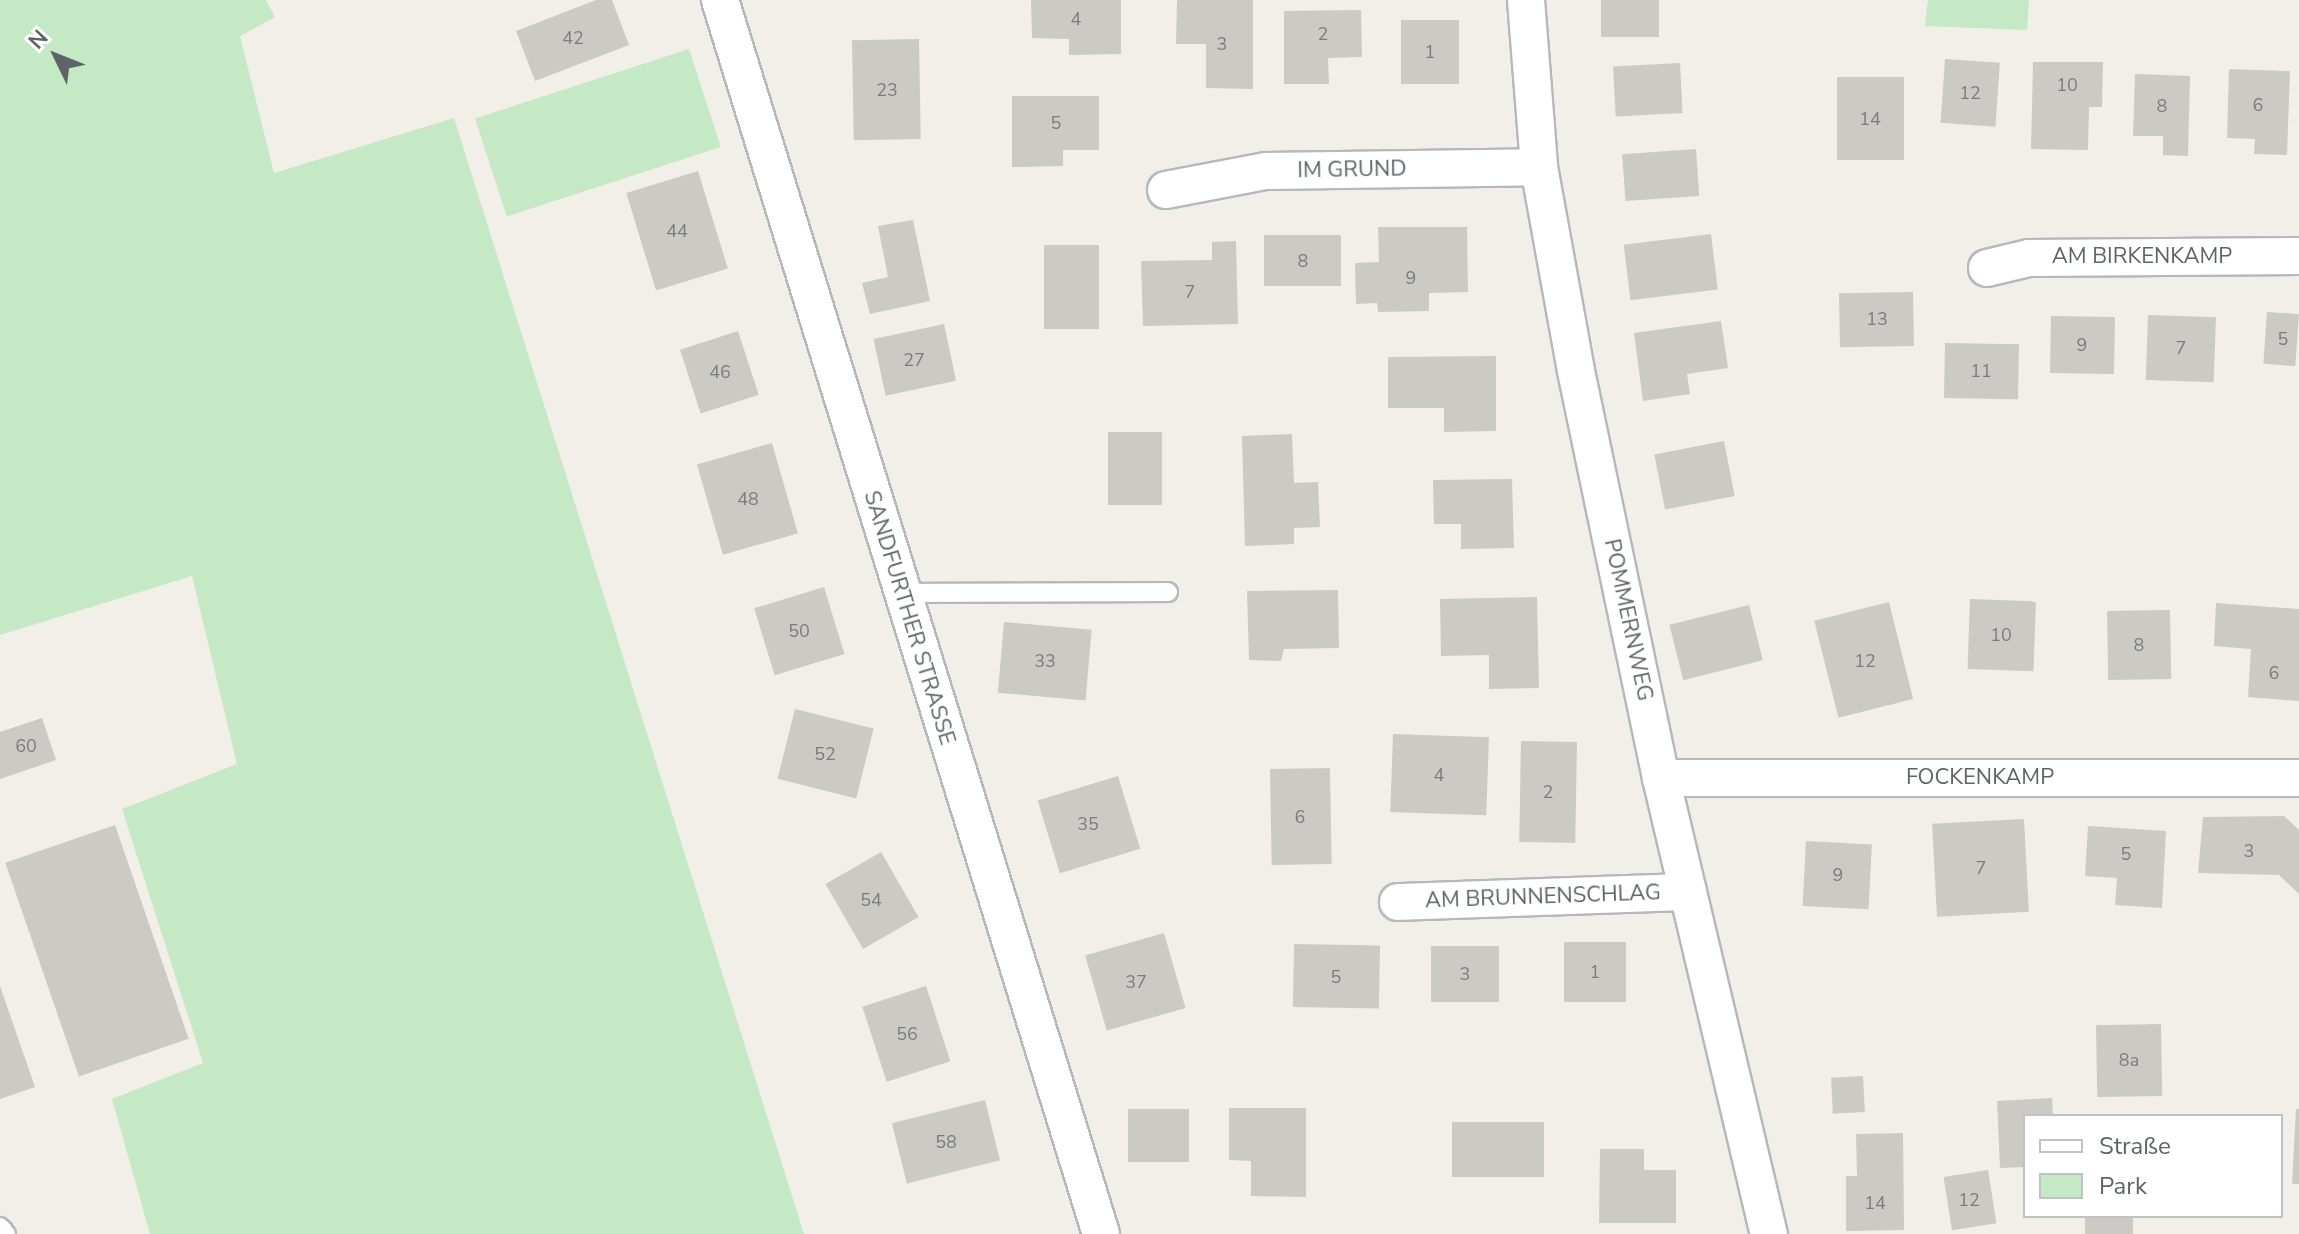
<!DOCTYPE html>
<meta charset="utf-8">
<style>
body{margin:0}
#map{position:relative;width:2299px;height:1234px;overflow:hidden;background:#f1efe8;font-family:"Nunito Sans",sans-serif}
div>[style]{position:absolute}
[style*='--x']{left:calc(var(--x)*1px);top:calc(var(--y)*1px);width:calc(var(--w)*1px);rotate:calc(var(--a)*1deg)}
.green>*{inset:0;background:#c5e8c5;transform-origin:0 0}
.building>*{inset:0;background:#cccac5;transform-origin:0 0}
.roads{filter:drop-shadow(2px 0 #b5b8bc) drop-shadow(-2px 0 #b5b8bc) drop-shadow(0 2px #b5b8bc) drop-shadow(0 -2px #b5b8bc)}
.service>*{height:18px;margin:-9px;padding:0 9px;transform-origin:9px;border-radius:9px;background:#fff}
.minor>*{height:36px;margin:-18px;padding:0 18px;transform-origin:18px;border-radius:18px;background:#fff}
span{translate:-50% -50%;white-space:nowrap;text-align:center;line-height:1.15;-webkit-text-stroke:6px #fff;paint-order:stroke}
.number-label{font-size:18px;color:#7a7d7f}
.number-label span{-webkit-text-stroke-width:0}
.street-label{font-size:22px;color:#5f6368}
.legend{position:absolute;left:2023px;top:1114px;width:260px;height:104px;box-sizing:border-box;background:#fff;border:2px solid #bfc1c3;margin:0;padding:10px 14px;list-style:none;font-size:24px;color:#5f6368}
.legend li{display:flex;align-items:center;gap:16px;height:40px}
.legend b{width:40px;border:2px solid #bfc1c3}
.north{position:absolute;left:16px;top:16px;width:80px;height:80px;-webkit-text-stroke:6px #fff;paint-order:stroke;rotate:313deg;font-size:22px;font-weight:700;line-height:32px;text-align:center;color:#5f6368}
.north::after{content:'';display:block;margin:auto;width:28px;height:36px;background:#5f6368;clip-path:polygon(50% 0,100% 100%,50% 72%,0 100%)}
</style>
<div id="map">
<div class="green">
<div style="clip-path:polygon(0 0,266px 0,275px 17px,240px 36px,274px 173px,454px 118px,804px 1234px,150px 1234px,112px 1099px,203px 1063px,122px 809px,237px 764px,192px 576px,0 635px)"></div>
<div style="clip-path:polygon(1928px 0,2029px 0,2027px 30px,1925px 26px)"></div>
<div style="left:689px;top:49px;width:103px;height:225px;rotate:72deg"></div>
</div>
<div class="building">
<div style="clip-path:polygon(596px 0,612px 0,629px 45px,535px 81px,516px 31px)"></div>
<div style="clip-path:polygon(1031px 0,1121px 0,1121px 54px,1069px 55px,1069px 39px,1032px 38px)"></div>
<div style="clip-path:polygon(1177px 0,1253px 0,1253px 89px,1206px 88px,1206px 44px,1176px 44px)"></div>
<div style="left:1601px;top:0;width:58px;height:37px"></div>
<div style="clip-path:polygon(1361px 10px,1362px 57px,1328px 58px,1329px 84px,1284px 84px,1284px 11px)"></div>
<div style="left:1401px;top:20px;width:58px;height:64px"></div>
<div style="left:919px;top:39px;width:100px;height:67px;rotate:89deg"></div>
<div style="left:1945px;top:59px;width:55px;height:64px;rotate:4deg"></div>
<div style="clip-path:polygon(2033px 62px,2103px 62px,2102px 107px,2089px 107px,2088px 150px,2031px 149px)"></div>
<div style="left:1680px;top:63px;width:50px;height:67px;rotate:87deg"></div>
<div style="clip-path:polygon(2229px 69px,2290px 71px,2287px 155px,2254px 154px,2255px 139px,2227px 138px)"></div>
<div style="clip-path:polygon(2135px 74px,2190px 76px,2188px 156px,2163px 155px,2163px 136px,2133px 136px)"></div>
<div style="left:1837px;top:77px;width:67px;height:83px"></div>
<div style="clip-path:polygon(1012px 96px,1099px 96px,1099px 150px,1063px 150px,1063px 166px,1012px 167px)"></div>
<div style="left:1696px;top:149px;width:47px;height:74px;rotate:86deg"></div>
<div style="left:698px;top:171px;width:102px;height:75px;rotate:73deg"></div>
<div style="clip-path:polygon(913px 220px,930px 301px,870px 314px,862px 283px,888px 277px,878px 226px)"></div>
<div style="clip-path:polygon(1378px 227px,1467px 227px,1468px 292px,1429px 293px,1429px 311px,1378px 312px,1377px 303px,1356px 304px,1355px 263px,1379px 262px)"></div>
<div style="left:1711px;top:234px;width:56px;height:88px;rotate:83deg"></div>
<div style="left:1341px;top:235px;width:51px;height:77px;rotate:90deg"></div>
<div style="clip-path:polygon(1236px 241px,1238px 324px,1143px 326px,1141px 261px,1212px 260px,1212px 242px)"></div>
<div style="left:1044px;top:245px;width:55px;height:84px"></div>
<div style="left:1913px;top:292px;width:54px;height:74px;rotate:89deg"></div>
<div style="left:2267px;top:312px;width:32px;height:52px;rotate:4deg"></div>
<div style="left:2148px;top:315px;width:68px;height:65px;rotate:2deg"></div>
<div style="left:2051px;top:316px;width:64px;height:57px;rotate:1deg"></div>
<div style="clip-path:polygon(1721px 321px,1728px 368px,1687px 374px,1690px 394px,1643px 401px,1634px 333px)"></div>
<div style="left:944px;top:324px;width:58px;height:72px;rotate:78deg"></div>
<div style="left:738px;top:331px;width:67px;height:61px;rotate:72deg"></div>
<div style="left:1945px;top:343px;width:74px;height:55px;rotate:1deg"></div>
<div style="clip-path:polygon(1496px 356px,1496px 431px,1444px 432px,1444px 408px,1388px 408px,1388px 357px)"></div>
<div style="left:1108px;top:432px;width:54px;height:73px"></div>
<div style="clip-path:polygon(1292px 434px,1294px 483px,1318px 482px,1320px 527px,1294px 528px,1294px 544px,1245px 546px,1242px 436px)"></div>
<div style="left:1724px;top:441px;width:56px;height:71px;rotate:79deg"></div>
<div style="left:772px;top:443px;width:94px;height:78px;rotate:74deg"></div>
<div style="clip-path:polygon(1512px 479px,1514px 548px,1461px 549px,1461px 524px,1434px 524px,1433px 480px)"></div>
<div style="left:824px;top:587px;width:70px;height:73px;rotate:73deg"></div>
<div style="clip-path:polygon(1338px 590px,1339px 648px,1284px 649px,1281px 661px,1249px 660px,1247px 591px)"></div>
<div style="clip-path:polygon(1537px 597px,1539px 688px,1489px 689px,1489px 655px,1441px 656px,1440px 599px)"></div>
<div style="left:1970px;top:599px;width:66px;height:70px;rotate:2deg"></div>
<div style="left:1889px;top:602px;width:100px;height:77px;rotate:76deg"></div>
<div style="clip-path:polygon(2216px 603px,2299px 609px,2299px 701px,2248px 697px,2251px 649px,2214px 646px)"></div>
<div style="left:1749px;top:605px;width:57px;height:82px;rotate:76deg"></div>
<div style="left:2170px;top:610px;width:69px;height:63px;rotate:89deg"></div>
<div style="left:1004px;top:622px;width:88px;height:71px;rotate:5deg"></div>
<div style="left:795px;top:709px;width:81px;height:72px;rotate:14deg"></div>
<div style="clip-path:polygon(42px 718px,56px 760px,0 779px,0 732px)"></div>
<div style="left:1393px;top:734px;width:96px;height:78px;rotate:2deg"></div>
<div style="left:1521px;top:741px;width:56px;height:101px;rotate:1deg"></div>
<div style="left:1330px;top:768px;width:96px;height:60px;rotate:89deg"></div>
<div style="left:1118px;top:776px;width:76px;height:84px;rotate:73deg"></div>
<div style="clip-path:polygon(2284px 816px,2299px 830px,2299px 894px,2279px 875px,2198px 873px,2203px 817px)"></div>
<div style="left:2024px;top:819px;width:93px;height:92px;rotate:87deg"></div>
<div style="left:115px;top:825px;width:226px;height:116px;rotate:71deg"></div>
<div style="clip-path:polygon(2088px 826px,2166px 831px,2162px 908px,2115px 905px,2117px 878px,2085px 876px)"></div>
<div style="left:1806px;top:841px;width:66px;height:65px;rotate:3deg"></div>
<div style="left:881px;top:852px;width:75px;height:64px;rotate:60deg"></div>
<div style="left:1164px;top:933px;width:78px;height:82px;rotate:74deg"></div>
<div style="left:1564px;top:942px;width:62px;height:60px"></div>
<div style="left:1294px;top:944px;width:86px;height:63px;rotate:1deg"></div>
<div style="left:1431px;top:946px;width:68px;height:56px"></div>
<div style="clip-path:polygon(0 986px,35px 1087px,0 1099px)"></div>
<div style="left:926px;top:986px;width:79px;height:67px;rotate:72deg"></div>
<div style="left:2161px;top:1024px;width:72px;height:65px;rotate:89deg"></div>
<div style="left:1863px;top:1076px;width:36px;height:32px;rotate:87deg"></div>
<div style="clip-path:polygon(2052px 1098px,2053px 1116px,2025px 1116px,2025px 1167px,2000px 1168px,1997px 1101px)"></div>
<div style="left:985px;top:1100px;width:62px;height:96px;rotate:76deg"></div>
<div style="clip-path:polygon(1229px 1108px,1306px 1108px,1306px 1197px,1251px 1196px,1251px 1161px,1229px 1160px)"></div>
<div style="left:1128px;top:1109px;width:61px;height:53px"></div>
<div style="clip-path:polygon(2296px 1109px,2299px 1109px,2299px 1184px,2292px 1184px)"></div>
<div style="left:1544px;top:1122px;width:55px;height:92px;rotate:90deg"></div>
<div style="clip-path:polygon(1903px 1133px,1904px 1230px,1846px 1231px,1846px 1176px,1857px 1176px,1856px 1134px)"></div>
<div style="clip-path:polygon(1600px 1149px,1644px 1149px,1644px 1170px,1676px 1170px,1676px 1223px,1599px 1223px)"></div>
<div style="left:1988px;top:1170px;width:54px;height:45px;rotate:81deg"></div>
<div style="left:2085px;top:1216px;width:48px;height:18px"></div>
</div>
<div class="roads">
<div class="service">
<div style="--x:902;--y:593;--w:266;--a:-0.2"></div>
<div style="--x:0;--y:1227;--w:9;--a:49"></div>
</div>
<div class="minor">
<div style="--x:720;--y:0;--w:1291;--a:72.84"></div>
<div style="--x:1526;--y:0;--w:168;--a:85.5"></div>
<div style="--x:1539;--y:167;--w:207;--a:79.7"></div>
<div style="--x:1576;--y:371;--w:416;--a:78.2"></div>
<div style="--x:1661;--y:778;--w:469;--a:76.7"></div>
<div style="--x:1166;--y:190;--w:102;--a:-10.8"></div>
<div style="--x:1266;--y:171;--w:273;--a:-0.8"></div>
<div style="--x:1987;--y:268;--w:43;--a:-13.4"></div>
<div style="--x:2029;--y:258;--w:270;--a:-0.4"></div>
<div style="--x:1661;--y:778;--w:638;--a:0"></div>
<div style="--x:1398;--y:902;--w:290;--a:-2"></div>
</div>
</div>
<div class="number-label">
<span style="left:1076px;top:19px">4</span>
<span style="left:1323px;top:34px">2</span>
<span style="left:573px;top:38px">42</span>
<span style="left:1222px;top:44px">3</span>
<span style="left:1430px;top:52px">1</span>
<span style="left:2067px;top:85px">10</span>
<span style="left:887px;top:90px">23</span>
<span style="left:1970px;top:93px">12</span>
<span style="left:2258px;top:105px">6</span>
<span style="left:2162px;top:106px">8</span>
<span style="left:1870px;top:119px">14</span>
<span style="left:1056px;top:123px">5</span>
<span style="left:677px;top:231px">44</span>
<span style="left:1303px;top:261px">8</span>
<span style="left:1411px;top:278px">9</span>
<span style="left:1190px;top:292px">7</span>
<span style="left:1877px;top:319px">13</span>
<span style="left:2283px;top:339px">5</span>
<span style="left:2082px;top:345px">9</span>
<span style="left:2181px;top:348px">7</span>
<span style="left:914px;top:360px">27</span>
<span style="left:1981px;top:371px">11</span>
<span style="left:720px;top:372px">46</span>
<span style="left:748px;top:499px">48</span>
<span style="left:799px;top:631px">50</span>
<span style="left:2001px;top:635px">10</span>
<span style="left:2139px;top:645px">8</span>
<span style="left:1045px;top:661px">33</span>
<span style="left:1865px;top:661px">12</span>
<span style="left:2274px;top:673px">6</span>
<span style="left:26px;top:746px">60</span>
<span style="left:825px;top:754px">52</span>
<span style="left:1439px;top:775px">4</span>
<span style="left:1548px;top:792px">2</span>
<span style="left:1300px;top:817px">6</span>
<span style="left:1088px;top:824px">35</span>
<span style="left:2249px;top:851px">3</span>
<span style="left:2126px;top:854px">5</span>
<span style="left:1981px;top:868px">7</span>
<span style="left:1838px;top:875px">9</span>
<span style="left:871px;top:900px">54</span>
<span style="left:1595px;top:972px">1</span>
<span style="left:1465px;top:974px">3</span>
<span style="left:1336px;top:977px">5</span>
<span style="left:1136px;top:982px">37</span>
<span style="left:907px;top:1034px">56</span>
<span style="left:2129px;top:1060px">8a</span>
<span style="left:946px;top:1142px">58</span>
<span style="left:1969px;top:1200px">12</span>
<span style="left:1875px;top:1203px">14</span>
</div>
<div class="street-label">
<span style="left:1352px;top:170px;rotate:-1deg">IM GRUND</span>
<span style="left:2142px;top:257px">AM BIRKENKAMP</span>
<span style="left:909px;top:618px;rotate:73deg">SANDFURTHER STRASSE</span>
<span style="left:1628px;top:620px;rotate:78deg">POMMERNWEG</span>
<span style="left:1980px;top:778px">FOCKENKAMP</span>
<span style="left:1543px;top:897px;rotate:-2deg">AM BRUNNENSCHLAG</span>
</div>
<ul class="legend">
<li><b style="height:10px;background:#fff"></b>Straße</li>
<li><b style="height:22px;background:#c5e8c5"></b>Park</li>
</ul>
<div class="north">N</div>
</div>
